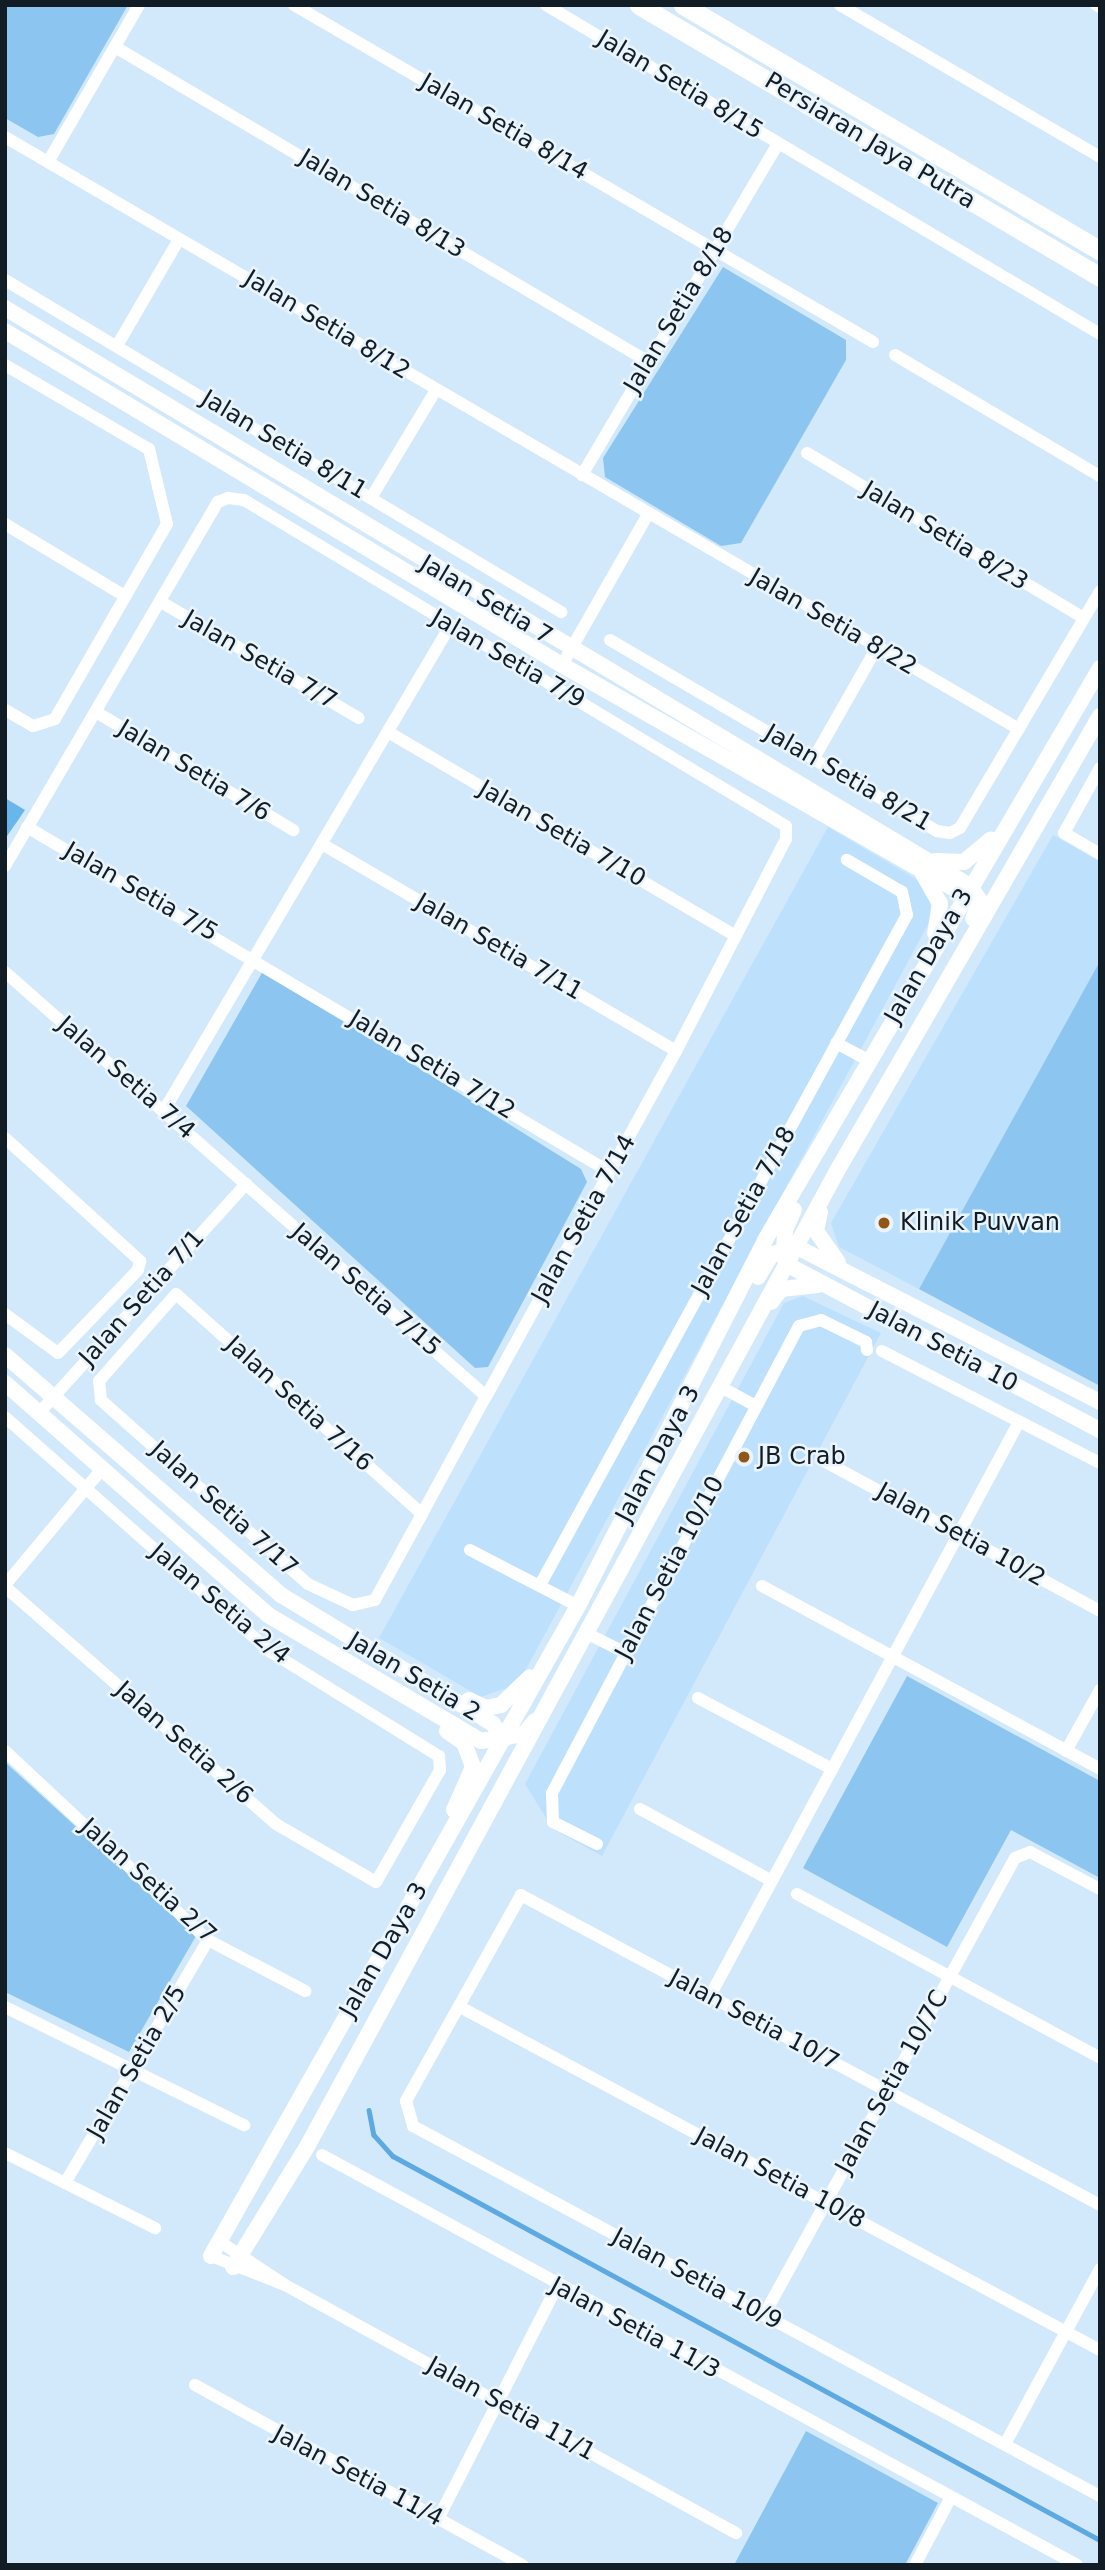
<!DOCTYPE html>
<style>
body{margin:0}
#map{position:relative;width:1105px;height:2570px;overflow:hidden;background:#d2e9fb;font-family:"DejaVu Sans",sans-serif}
div>[style]{position:absolute}
[style*='--x']{left:calc(var(--x)*1px);top:calc(var(--y)*1px);width:calc(var(--w)*1px);rotate:calc(var(--a)*1deg)}
.built>*{inset:0;background:#bde0fc}
.green>*{inset:0;background:#8cc5f0}
.forest>*{inset:0;background:#69b5ed}
.stream>*{height:4.5px;margin:-2.25px;padding:0 2.25px;transform-origin:2.25px;border-radius:2.25px;background:#5da9e1}
.minor>*{height:12px;margin:-6px;padding:0 6px;transform-origin:6px;border-radius:6px;background:#fff}
.tertiary>*{height:16px;margin:-8px;padding:0 8px;transform-origin:8px;border-radius:8px;background:#fff}
.primary>*{height:19px;margin:-9.5px;padding:0 9.5px;transform-origin:9.5px;border-radius:9.5px;background:#fff}
.dots>*{width:19px;height:19px;translate:-50% -50%;box-sizing:border-box;border:4px solid #e9f4fd;border-radius:50%}
span{translate:-50% -50%;white-space:nowrap;text-align:center;line-height:1.15;-webkit-text-stroke:5px #e9f4fd;paint-order:stroke}
.street-label{font-size:24px;color:#121c24}
.poi-label{font-size:24px;color:#121c24}
.left{translate:0 -50%;text-align:left}
.frame{position:absolute;inset:0;border:7px solid #121c24;pointer-events:none}
</style>
<div id="map">
<div class="built">
<div style="clip-path:polygon(828px 827px,921px 882px,930px 894px,931px 919px,518px 1684px,481px 1697px,379px 1638px)"></div>
<div style="clip-path:polygon(1053px 835px,1100px 862px,1100px 961px,919px 1289px,839px 1247px,831px 1223px)"></div>
<div style="clip-path:polygon(803px 1296px,881px 1333px,602px 1856px,553px 1829px,525px 1784px,784px 1303px)"></div>
</div>
<div class="green">
<div style="clip-path:polygon(5px 5px,128px 5px,54px 134px,38px 137px,5px 118px)"></div>
<div style="clip-path:polygon(723px 267px,846px 340px,846px 360px,741px 543px,721px 546px,605px 477px,603px 458px)"></div>
<div style="clip-path:polygon(1100px 961px,1100px 1386px,919px 1289px)"></div>
<div style="clip-path:polygon(263px 971px,581px 1169px,587px 1182px,488px 1367px,475px 1368px,186px 1106px)"></div>
<div style="clip-path:polygon(907px 1676px,1100px 1781px,1100px 1878px,1011px 1830px,947px 1947px,803px 1868px)"></div>
<div style="clip-path:polygon(5px 1762px,196px 1936px,129px 2052px,5px 1992px)"></div>
<div style="clip-path:polygon(806px 2431px,938px 2503px,905px 2565px,734px 2565px)"></div>
</div>
<div class="forest">
<div style="clip-path:polygon(5px 798px,25px 810px,5px 839px)"></div>
</div>
<div class="stream">
<div style="--x:369;--y:2110;--w:25;--a:79"></div>
<div style="--x:374;--y:2135;--w:28;--a:48"></div>
<div style="--x:393;--y:2156;--w:805;--a:28.51"></div>
</div>
<div class="minor">
<div style="--x:294;--y:5;--w:670;--a:30.2"></div>
<div style="--x:546;--y:5;--w:644;--a:30.7"></div>
<div style="--x:840;--y:5;--w:301;--a:30.3"></div>
<div style="--x:1096;--y:5;--w:4;--a:27"></div>
<div style="--x:115;--y:47;--w:620;--a:30.54"></div>
<div style="--x:5;--y:137;--w:1174;--a:30.28"></div>
<div style="--x:48;--y:162;--w:181;--a:-59.9"></div>
<div style="--x:5;--y:280;--w:648;--a:30.84"></div>
<div style="--x:118;--y:344;--w:121;--a:-59.8"></div>
<div style="--x:895;--y:355;--w:238;--a:30.6"></div>
<div style="--x:5;--y:365;--w:167;--a:30.3"></div>
<div style="--x:149;--y:449;--w:77;--a:76.5"></div>
<div style="--x:167;--y:524;--w:225;--a:119.9"></div>
<div style="--x:55;--y:719;--w:23;--a:162"></div>
<div style="--x:33;--y:726;--w:32;--a:-150"></div>
<div style="--x:807;--y:453;--w:322;--a:30.8"></div>
<div style="--x:582;--y:475;--w:383;--a:-59.4"></div>
<div style="--x:371;--y:498;--w:126;--a:-59"></div>
<div style="--x:5;--y:524;--w:140;--a:31"></div>
<div style="--x:161;--y:602;--w:229;--a:30.4"></div>
<div style="--x:610;--y:640;--w:379;--a:30.3"></div>
<div style="--x:937;--y:831;--w:13;--a:9"></div>
<div style="--x:950;--y:833;--w:11;--a:-27"></div>
<div style="--x:960;--y:828;--w:275;--a:-59.4"></div>
<div style="--x:562;--y:665;--w:174;--a:-60.3"></div>
<div style="--x:96;--y:712;--w:230;--a:30.9"></div>
<div style="--x:388;--y:732;--w:403;--a:30.4"></div>
<div style="--x:814;--y:758;--w:128;--a:-60.4"></div>
<div style="--x:1100;--y:768;--w:74;--a:119"></div>
<div style="--x:1064;--y:833;--w:42;--a:30.3"></div>
<div style="--x:27;--y:827;--w:677;--a:30.62"></div>
<div style="--x:322;--y:844;--w:410;--a:30.3"></div>
<div style="--x:5;--y:866;--w:422;--a:-59.7"></div>
<div style="--x:218;--y:502;--w:11;--a:-22"></div>
<div style="--x:228;--y:498;--w:16;--a:7"></div>
<div style="--x:244;--y:500;--w:632;--a:31.03"></div>
<div style="--x:786;--y:826;--w:13;--a:90"></div>
<div style="--x:786;--y:839;--w:239;--a:117.4"></div>
<div style="--x:676;--y:1051;--w:394;--a:118.8"></div>
<div style="--x:486;--y:1396;--w:134;--a:118.5"></div>
<div style="--x:422;--y:1514;--w:98;--a:118.7"></div>
<div style="--x:375;--y:1600;--w:23;--a:167"></div>
<div style="--x:353;--y:1605;--w:50;--a:-155"></div>
<div style="--x:308;--y:1584;--w:277;--a:-138.4"></div>
<div style="--x:101;--y:1400;--w:19;--a:-96"></div>
<div style="--x:99;--y:1381;--w:116;--a:-48.5"></div>
<div style="--x:176;--y:1294;--w:330;--a:41.8"></div>
<div style="--x:5;--y:972;--w:641;--a:41.4"></div>
<div style="--x:836;--y:1043;--w:36;--a:28"></div>
<div style="--x:163;--y:1112;--w:564;--a:-59.44"></div>
<div style="--x:5;--y:1138;--w:183;--a:42.3"></div>
<div style="--x:140;--y:1261;--w:9;--a:103"></div>
<div style="--x:138;--y:1270;--w:115;--a:133.9"></div>
<div style="--x:58;--y:1353;--w:66;--a:-143.7"></div>
<div style="--x:882;--y:1351;--w:245;--a:27.2"></div>
<div style="--x:719;--y:1386;--w:42;--a:28.4"></div>
<div style="--x:39;--y:1413;--w:309;--a:-47.9"></div>
<div style="--x:5;--y:1417;--w:355;--a:41.5"></div>
<div style="--x:271;--y:1652;--w:198;--a:31.8"></div>
<div style="--x:439;--y:1756;--w:14;--a:86"></div>
<div style="--x:440;--y:1770;--w:129;--a:119.7"></div>
<div style="--x:376;--y:1882;--w:116;--a:-149.9"></div>
<div style="--x:276;--y:1824;--w:360;--a:-138.8"></div>
<div style="--x:822;--y:1460;--w:316;--a:28.5"></div>
<div style="--x:470;--y:1550;--w:122;--a:27.4"></div>
<div style="--x:5;--y:1585;--w:153;--a:-50.1"></div>
<div style="--x:540;--y:1585;--w:764;--a:-61.29"></div>
<div style="--x:907;--y:915;--w:24;--a:-102"></div>
<div style="--x:902;--y:892;--w:64;--a:-149.8"></div>
<div style="--x:762;--y:1586;--w:384;--a:28.4"></div>
<div style="--x:588;--y:1634;--w:40;--a:26.6"></div>
<div style="--x:698;--y:1698;--w:152;--a:27.9"></div>
<div style="--x:5;--y:1751;--w:277;--a:43"></div>
<div style="--x:208;--y:1940;--w:110;--a:27.7"></div>
<div style="--x:1066;--y:1751;--w:70;--a:-60.9"></div>
<div style="--x:640;--y:1809;--w:150;--a:28.6"></div>
<div style="--x:597;--y:1844;--w:49;--a:-153.4"></div>
<div style="--x:553;--y:1822;--w:29;--a:-92"></div>
<div style="--x:552;--y:1793;--w:528;--a:-62.13"></div>
<div style="--x:799;--y:1326;--w:23;--a:-15"></div>
<div style="--x:821;--y:1320;--w:50;--a:26.1"></div>
<div style="--x:866;--y:1342;--w:8;--a:83"></div>
<div style="--x:797;--y:1894;--w:345;--a:28.4"></div>
<div style="--x:710;--y:1996;--w:652;--a:-61.71"></div>
<div style="--x:5;--y:2007;--w:267;--a:26.3"></div>
<div style="--x:460;--y:2007;--w:726;--a:28.19"></div>
<div style="--x:5;--y:2153;--w:168;--a:26.6"></div>
<div style="--x:322;--y:2155;--w:859;--a:28.5"></div>
<div style="--x:65;--y:2183;--w:282;--a:-59.5"></div>
<div style="--x:1100;--y:2205;--w:657;--a:-151.84"></div>
<div style="--x:521;--y:1895;--w:236;--a:119.2"></div>
<div style="--x:406;--y:2101;--w:26;--a:74"></div>
<div style="--x:413;--y:2126;--w:780;--a:28.31"></div>
<div style="--x:219;--y:2241;--w:79;--a:33.7"></div>
<div style="--x:285;--y:2285;--w:515;--a:28.81"></div>
<div style="--x:211;--y:2256;--w:79;--a:21.4"></div>
<div style="--x:764;--y:2315;--w:521;--a:-61.22"></div>
<div style="--x:1015;--y:1858;--w:16;--a:-22"></div>
<div style="--x:1030;--y:1852;--w:79;--a:27.9"></div>
<div style="--x:195;--y:2385;--w:374;--a:28.8"></div>
<div style="--x:1005;--y:2444;--w:199;--a:-61.5"></div>
<div style="--x:438;--y:2519;--w:262;--a:-62.9"></div>
<div style="--x:915;--y:2565;--w:77;--a:-62.1"></div>
</div>
<div class="tertiary">
<div style="--x:5;--y:308;--w:1125;--a:30.92"></div>
<div style="--x:970;--y:886;--w:18;--a:56"></div>
<div style="--x:980;--y:901;--w:19;--a:111"></div>
<div style="--x:5;--y:331;--w:649;--a:30.95"></div>
<div style="--x:562;--y:665;--w:450;--a:29.7"></div>
<div style="--x:935;--y:861;--w:29;--a:2"></div>
<div style="--x:964;--y:862;--w:35;--a:-40"></div>
<div style="--x:923;--y:874;--w:34;--a:60"></div>
<div style="--x:940;--y:903;--w:31;--a:99"></div>
<div style="--x:820;--y:1212;--w:19;--a:102"></div>
<div style="--x:816;--y:1231;--w:38;--a:55"></div>
<div style="--x:795;--y:1246;--w:343;--a:27.1"></div>
<div style="--x:784;--y:1258;--w:28;--a:-88"></div>
<div style="--x:785;--y:1230;--w:22;--a:-66"></div>
<div style="--x:786;--y:1264;--w:355;--a:27.9"></div>
<div style="--x:758;--y:1277;--w:26;--a:-59"></div>
<div style="--x:771;--y:1255;--w:26;--a:-21"></div>
<div style="--x:771;--y:1302;--w:16;--a:-52"></div>
<div style="--x:781;--y:1289;--w:37;--a:-6"></div>
<div style="--x:5;--y:1355;--w:366;--a:41"></div>
<div style="--x:281;--y:1595;--w:248;--a:31.3"></div>
<div style="--x:493;--y:1724;--w:19;--a:55"></div>
<div style="--x:5;--y:1383;--w:351;--a:41.4"></div>
<div style="--x:268;--y:1615;--w:247;--a:30.6"></div>
<div style="--x:481;--y:1741;--w:44;--a:-9.2"></div>
<div style="--x:524;--y:1734;--w:17;--a:-50"></div>
<div style="--x:469;--y:1700;--w:19;--a:25"></div>
<div style="--x:486;--y:1708;--w:15;--a:-11"></div>
<div style="--x:501;--y:1705;--w:40;--a:-44"></div>
<div style="--x:447;--y:1731;--w:21;--a:35"></div>
<div style="--x:464;--y:1743;--w:26;--a:69"></div>
<div style="--x:473;--y:1767;--w:47;--a:113.8"></div>
<div style="--x:211;--y:2256;--w:746;--a:-60.55"></div>
<div style="--x:578;--y:1606;--w:411;--a:-62.9"></div>
<div style="--x:765;--y:1240;--w:663;--a:-59.64"></div>
<div style="--x:233;--y:2267;--w:143;--a:-58.4"></div>
<div style="--x:308;--y:2145;--w:1108;--a:-61.49"></div>
<div style="--x:837;--y:1171;--w:526;--a:-59.97"></div>
</div>
<div class="primary">
<div style="--x:639;--y:5;--w:535;--a:30.54"></div>
<div style="--x:683;--y:5;--w:484;--a:30.5"></div>
</div>
<div class="dots">
<div style="left:884px;top:1223px;background:#915616"></div>
<div style="left:744px;top:1457px;background:#915616"></div>
</div>
<div class="street-label">
<span style="left:680px;top:85px;rotate:31deg">Jalan Setia 8/15</span>
<span style="left:504px;top:127px;rotate:30deg">Jalan Setia 8/14</span>
<span style="left:870px;top:141px;rotate:31deg">Persiaran Jaya Putra</span>
<span style="left:382px;top:204px;rotate:31deg">Jalan Setia 8/13</span>
<span style="left:679px;top:310px;rotate:-59deg">Jalan Setia 8/18</span>
<span style="left:327px;top:325px;rotate:31deg">Jalan Setia 8/12</span>
<span style="left:284px;top:445px;rotate:31deg">Jalan Setia 8/11</span>
<span style="left:945px;top:536px;rotate:31deg">Jalan Setia 8/23</span>
<span style="left:486px;top:600px;rotate:31deg">Jalan Setia 7</span>
<span style="left:833px;top:622px;rotate:30deg">Jalan Setia 8/22</span>
<span style="left:508px;top:659px;rotate:30deg">Jalan Setia 7/9</span>
<span style="left:260px;top:660px;rotate:30deg">Jalan Setia 7/7</span>
<span style="left:194px;top:771px;rotate:31deg">Jalan Setia 7/6</span>
<span style="left:848px;top:778px;rotate:30deg">Jalan Setia 8/21</span>
<span style="left:562px;top:834px;rotate:30deg">Jalan Setia 7/10</span>
<span style="left:141px;top:892px;rotate:30deg">Jalan Setia 7/5</span>
<span style="left:499px;top:947px;rotate:30deg">Jalan Setia 7/11</span>
<span style="left:929px;top:956px;rotate:-60deg">Jalan Daya 3</span>
<span style="left:432px;top:1065px;rotate:31deg">Jalan Setia 7/12</span>
<span style="left:126px;top:1078px;rotate:41deg">Jalan Setia 7/4</span>
<span style="left:744px;top:1211px;rotate:-61deg">Jalan Setia 7/18</span>
<span style="left:584px;top:1219px;rotate:-61deg">Jalan Setia 7/14</span>
<span style="left:366px;top:1290px;rotate:41deg">Jalan Setia 7/15</span>
<span style="left:142px;top:1298px;rotate:-48deg">Jalan Setia 7/1</span>
<span style="left:943px;top:1347px;rotate:28deg">Jalan Setia 10</span>
<span style="left:299px;top:1404px;rotate:42deg">Jalan Setia 7/16</span>
<span style="left:658px;top:1454px;rotate:-62deg">Jalan Daya 3</span>
<span style="left:224px;top:1509px;rotate:42deg">Jalan Setia 7/17</span>
<span style="left:961px;top:1535px;rotate:29deg">Jalan Setia 10/2</span>
<span style="left:670px;top:1568px;rotate:-62deg">Jalan Setia 10/10</span>
<span style="left:220px;top:1604px;rotate:40deg">Jalan Setia 2/4</span>
<span style="left:414px;top:1677px;rotate:31deg">Jalan Setia 2</span>
<span style="left:184px;top:1743px;rotate:41deg">Jalan Setia 2/6</span>
<span style="left:148px;top:1881px;rotate:42deg">Jalan Setia 2/7</span>
<span style="left:384px;top:1950px;rotate:-60deg">Jalan Daya 3</span>
<span style="left:754px;top:2020px;rotate:28deg">Jalan Setia 10/7</span>
<span style="left:137px;top:2062px;rotate:-60deg">Jalan Setia 2/5</span>
<span style="left:892px;top:2082px;rotate:-61deg">Jalan Setia 10/7C</span>
<span style="left:780px;top:2178px;rotate:28deg">Jalan Setia 10/8</span>
<span style="left:697px;top:2279px;rotate:28deg">Jalan Setia 10/9</span>
<span style="left:635px;top:2328px;rotate:28deg">Jalan Setia 11/3</span>
<span style="left:511px;top:2409px;rotate:29deg">Jalan Setia 11/1</span>
<span style="left:358px;top:2476px;rotate:28deg">Jalan Setia 11/4</span>
</div>
<div class="poi-label">
<span class="left" style="left:900px;top:1223px">Klinik Puvvan</span>
<span class="left" style="left:758px;top:1457px">JB Crab</span>
</div>
<div class="frame"></div>
</div>
